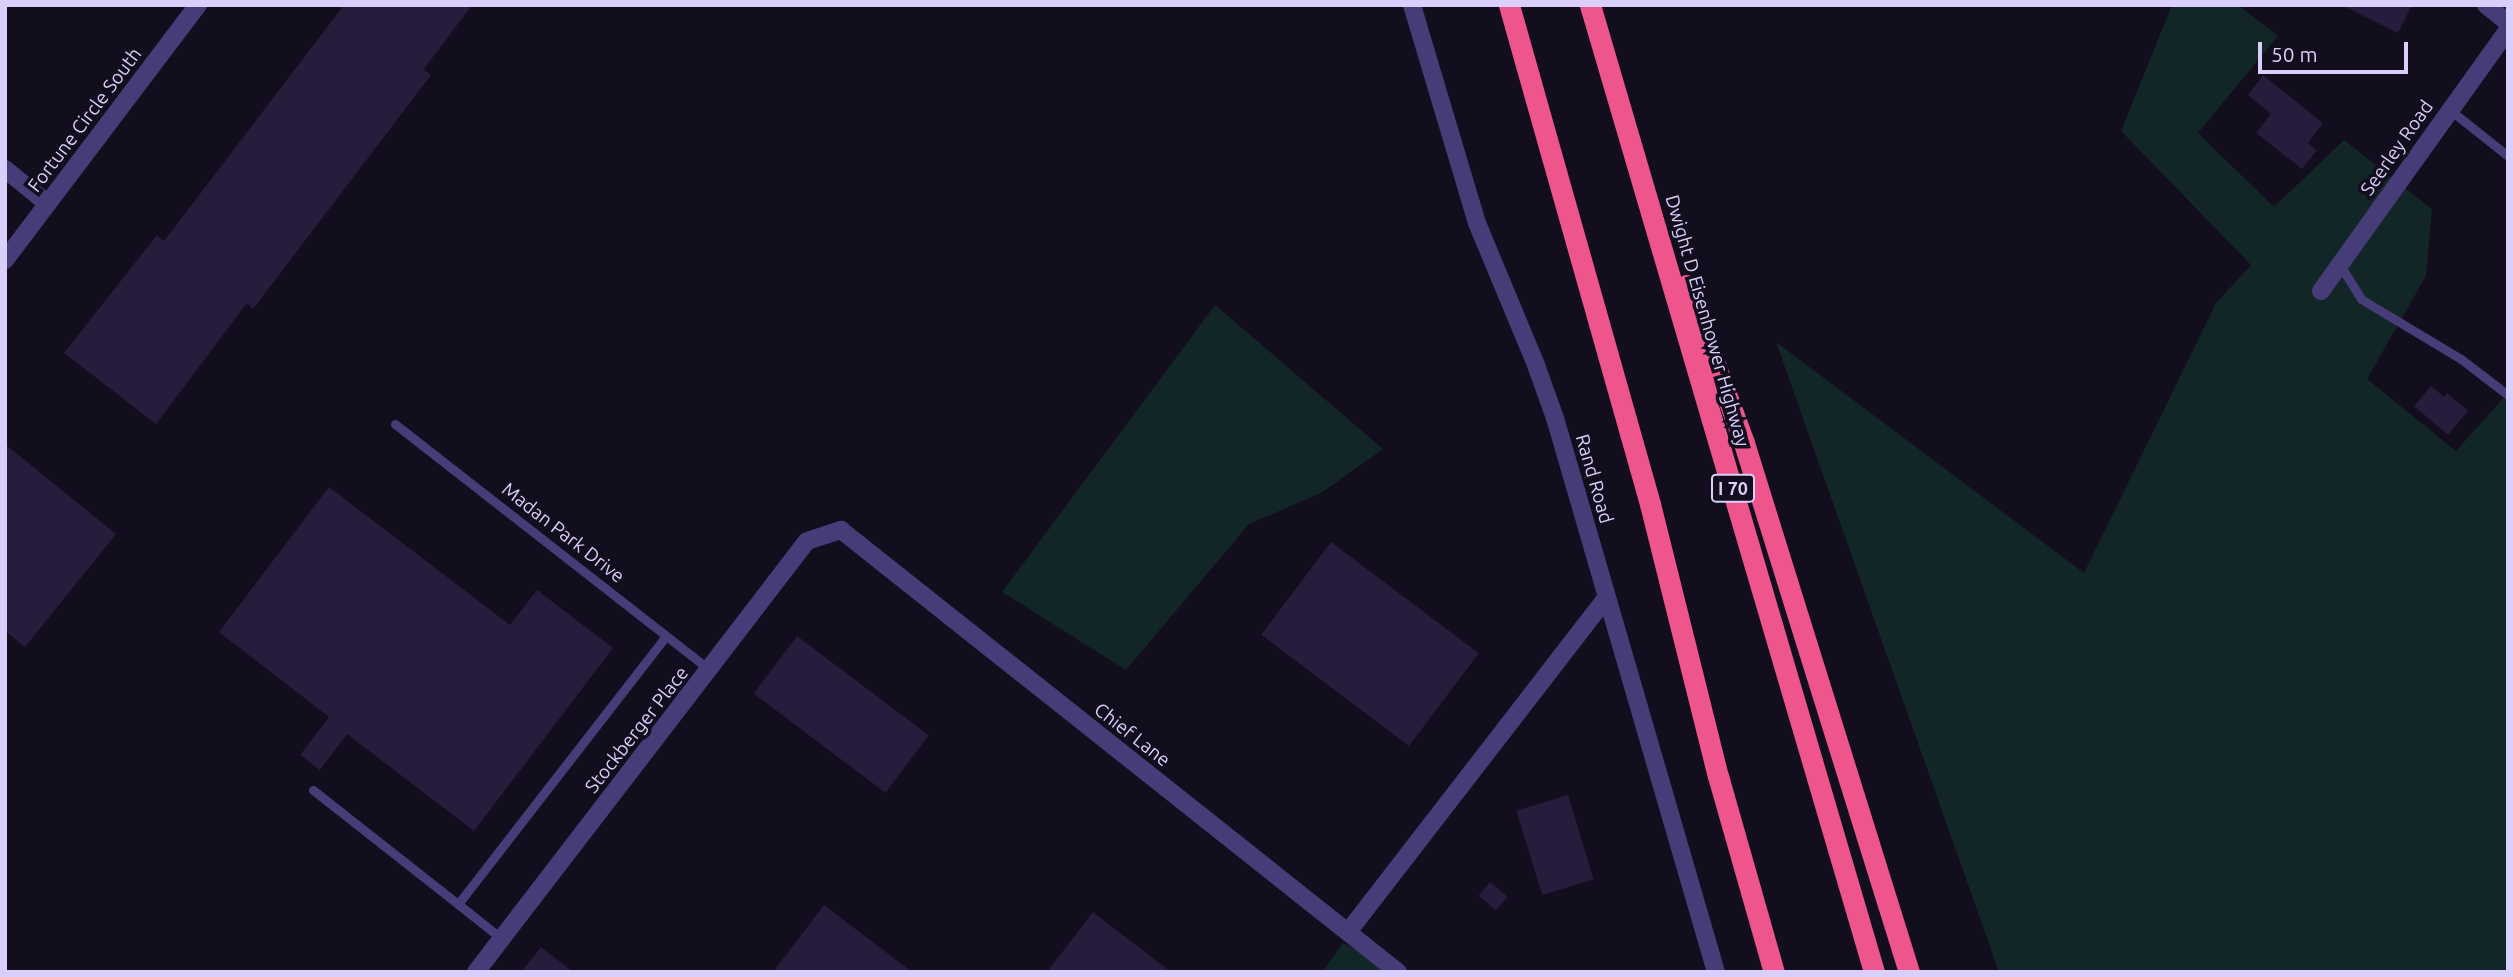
<!DOCTYPE html>
<style>
body{margin:0}
#map{position:relative;width:2513px;height:977px;overflow:hidden;background:#120e1d;font-family:Ubuntu,sans-serif}
div>[style]{position:absolute}
[style*='--x']{left:calc(var(--x)*1px);top:calc(var(--y)*1px);width:calc(var(--w)*1px);rotate:calc(var(--a)*1deg)}
.green>*{inset:0;background:#122527}
.building>*{inset:0;background:#261c3c;transform-origin:0 0}
.service>*{height:9px;margin:-4.5px;padding:0 4.5px;transform-origin:4.5px;border-radius:4.5px;background:#463d78}
.minor>*{height:18px;margin:-9px;padding:0 9px;transform-origin:9px;border-radius:9px;background:#463d78}
.motorway>*{height:21px;margin:-10.5px;padding:0 10.5px;transform-origin:10.5px;border-radius:10.5px;background:#ef558d}
span{translate:-50% -50%;white-space:nowrap;text-align:center;line-height:1.15;-webkit-text-stroke:7px #120e1d;paint-order:stroke}
.shield-label span{padding:2px 5px;background:#120e1d;border:2px solid;border-radius:5px;-webkit-text-stroke-width:0}
.shield-label{font-size:18px;color:#d9cffa;font-weight:700}
.street-label{font-size:19px;color:#d9cffa}
.frame{position:absolute;inset:0;border:7px solid #d9cffa;pointer-events:none}
.scale{position:absolute;left:2258px;top:42px;width:150px;height:32px;box-sizing:border-box;border:4px solid #d9cffa;border-top:0;padding-left:9px;font-size:21px;line-height:24px;white-space:nowrap;color:#d9cffa;-webkit-text-stroke:5px #120e1d;paint-order:stroke}
</style>
<div id="map">
<div class="green">
<div style="clip-path:polygon(2172px 5px,2238px 5px,2278px 36px,2198px 133px,2274px 207px,2344px 140px,2432px 209px,2426px 276px,2367px 379px,2456px 451px,2508px 393px,2508px 972px,1999px 972px,1776px 342px,2084px 573px,2216px 303px,2251px 265px,2121px 131px)"></div>
<div style="clip-path:polygon(1215px 305px,1383px 449px,1321px 493px,1249px 524px,1126px 670px,1002px 592px)"></div>
<div style="clip-path:polygon(1343px 943px,1376px 960px,1390px 972px,1322px 972px)"></div>
</div>
<div class="building">
<div style="clip-path:polygon(344px 5px,472px 5px,424px 69px,431px 75px,253px 309px,247px 303px,156px 424px,64px 353px,157px 235px,164px 241px)"></div>
<div style="clip-path:polygon(2341px 5px,2412px 5px,2398px 33px)"></div>
<div style="clip-path:polygon(2263px 75px,2323px 123px,2308px 143px,2317px 150px,2302px 169px,2256px 133px,2271px 114px,2248px 95px)"></div>
<div style="clip-path:polygon(2431px 386px,2444px 397px,2447px 393px,2468px 411px,2448px 435px,2414px 406px)"></div>
<div style="clip-path:polygon(5px 444px,116px 534px,25px 647px,5px 631px)"></div>
<div style="clip-path:polygon(329px 487px,510px 625px,537px 590px,613px 648px,474px 831px,347px 734px,320px 770px,300px 755px,329px 717px,219px 632px)"></div>
<div style="left:1331px;top:542px;width:185px;height:116px;rotate:37deg"></div>
<div style="left:797px;top:636px;width:165px;height:72px;rotate:37deg"></div>
<div style="left:1568px;top:795px;width:88px;height:54px;rotate:73deg"></div>
<div style="left:1490px;top:882px;width:23px;height:18px;rotate:40deg"></div>
<div style="clip-path:polygon(824px 905px,912px 972px,773px 972px)"></div>
<div style="clip-path:polygon(1093px 912px,1171px 972px,1047px 972px)"></div>
<div style="clip-path:polygon(541px 947px,573px 972px,521px 972px)"></div>
</div>
<div class="service">
<div style="--x:2450;--y:110;--w:74;--a:38.4"></div>
<div style="--x:2340;--y:265;--w:40;--a:58"></div>
<div style="--x:2361;--y:299;--w:117;--a:31"></div>
<div style="--x:2461;--y:359;--w:59;--a:37.5"></div>
<div style="--x:395;--y:424;--w:398;--a:38"></div>
<div style="--x:313;--y:790;--w:184;--a:38.2"></div>
<div style="--x:502;--y:939;--w:56;--a:-141.5"></div>
<div style="--x:458;--y:904;--w:339;--a:-52.2"></div>
</div>
<div class="minor">
<div style="--x:1412;--y:5;--w:227;--a:73.4"></div>
<div style="--x:1477;--y:223;--w:154;--a:67.4"></div>
<div style="--x:1536;--y:365;--w:56;--a:70.3"></div>
<div style="--x:1555;--y:418;--w:577;--a:73.8"></div>
<div style="--x:2486;--y:5;--w:28;--a:39"></div>
<div style="--x:5;--y:169;--w:55;--a:39.1"></div>
<div style="--x:5;--y:260;--w:320;--a:-52.9"></div>
<div style="--x:2321;--y:291;--w:321;--a:-54.4"></div>
<div style="--x:1348;--y:932;--w:423;--a:-52.3"></div>
<div style="--x:476;--y:972;--w:543;--a:-52.48"></div>
<div style="--x:807;--y:541;--w:36;--a:-18"></div>
<div style="--x:841;--y:530;--w:711;--a:38.43"></div>
</div>
<div class="motorway">
<div style="--x:1509;--y:5;--w:519;--a:74.22"></div>
<div style="--x:1650;--y:504;--w:280;--a:76"></div>
<div style="--x:1718;--y:776;--w:204;--a:74.1"></div>
<div style="--x:1590;--y:5;--w:1008;--a:73.63"></div>
<div style="--x:1686;--y:285;--w:168;--a:69.8"></div>
<div style="--x:1744;--y:443;--w:554;--a:72.68"></div>
</div>
<div class="shield-label">
<span style="left:1733px;top:488px">I 70</span>
</div>
<div class="street-label">
<span style="left:85px;top:120px;rotate:-53deg">Fortune Circle South</span>
<span style="left:2397px;top:148px;rotate:-55deg">Seerley Road</span>
<span style="left:1707px;top:321px;rotate:74deg">Dwight D Eisenhower Highway</span>
<span style="left:1594px;top:479px;rotate:74deg">Rand Road</span>
<span style="left:563px;top:533px;rotate:38deg">Madan Park Drive</span>
<span style="left:637px;top:730px;rotate:-52deg">Stockberger Place</span>
<span style="left:1132px;top:735px;rotate:38deg">Chief Lane</span>
</div>
<div class="frame"></div>
<div class="scale">50 m</div>
</div>
